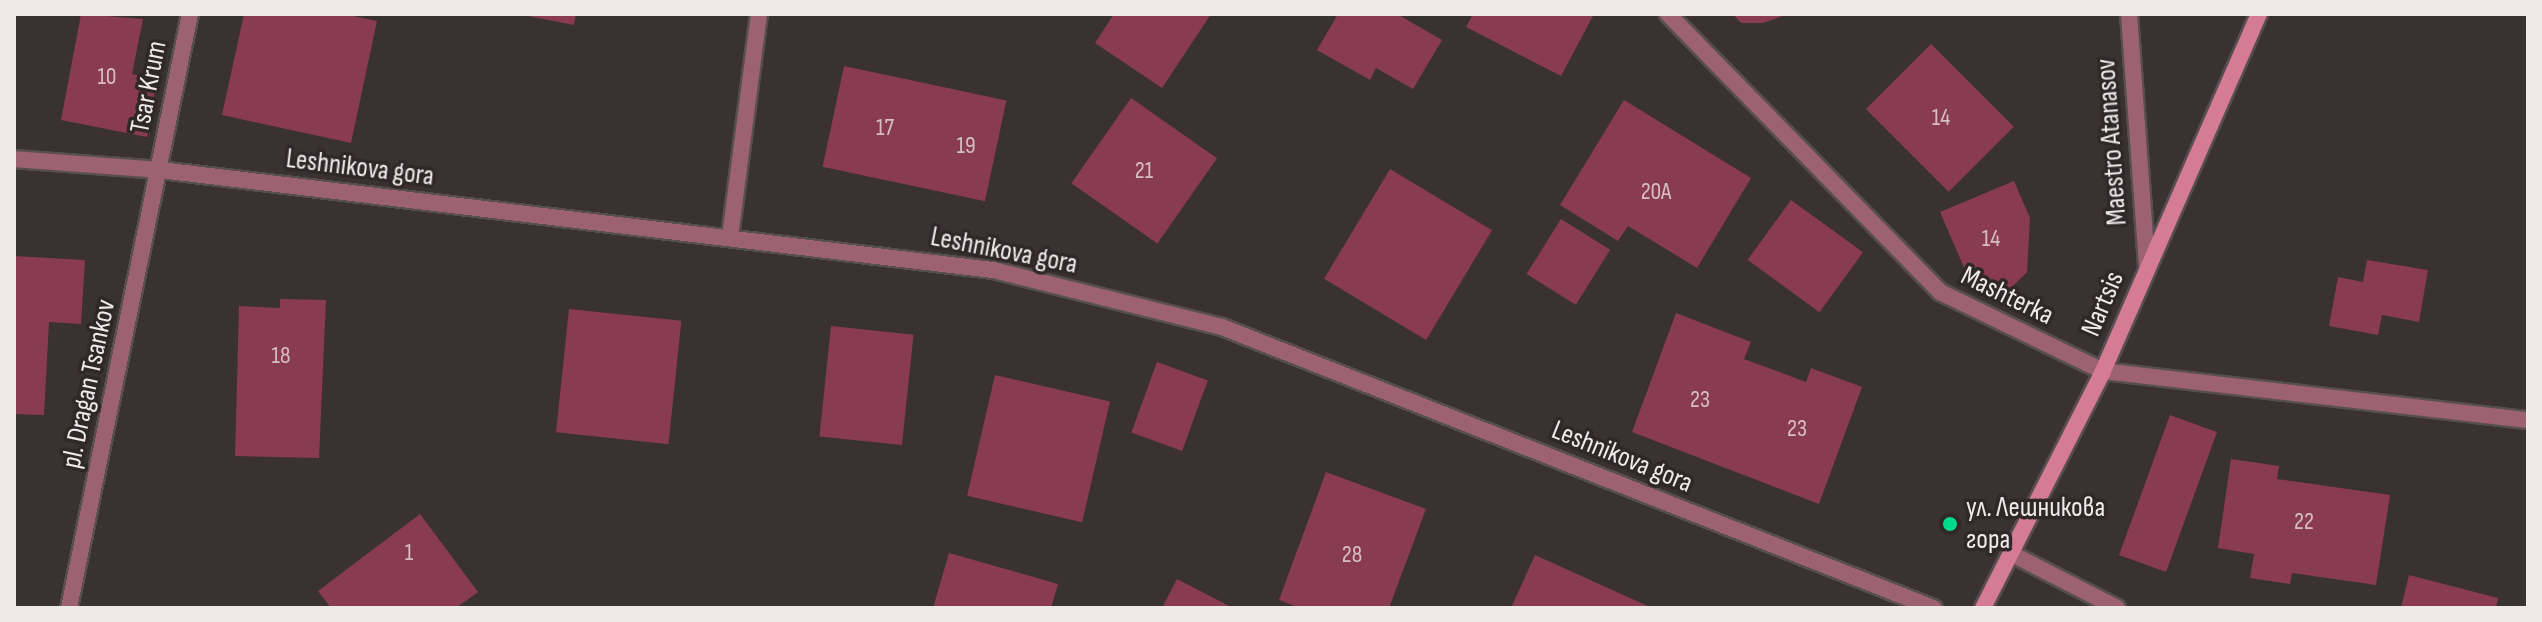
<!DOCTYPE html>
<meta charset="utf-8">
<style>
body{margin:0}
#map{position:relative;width:2542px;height:622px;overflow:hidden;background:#3a3133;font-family:"Sofia Sans Condensed",sans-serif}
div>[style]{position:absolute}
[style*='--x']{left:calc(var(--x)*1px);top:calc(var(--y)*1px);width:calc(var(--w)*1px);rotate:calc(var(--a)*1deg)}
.building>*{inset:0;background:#893b54;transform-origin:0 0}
.roads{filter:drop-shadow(2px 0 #574e50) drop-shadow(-2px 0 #574e50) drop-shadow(0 2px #574e50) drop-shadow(0 -2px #574e50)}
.minor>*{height:16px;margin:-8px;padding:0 8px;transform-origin:8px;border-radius:8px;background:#9c6272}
.tertiary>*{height:16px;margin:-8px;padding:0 8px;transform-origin:8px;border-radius:8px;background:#9c6272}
.secondary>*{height:16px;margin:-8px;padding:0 8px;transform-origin:8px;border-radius:8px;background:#d57b94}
.dots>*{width:22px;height:22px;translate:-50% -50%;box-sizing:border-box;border:4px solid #302729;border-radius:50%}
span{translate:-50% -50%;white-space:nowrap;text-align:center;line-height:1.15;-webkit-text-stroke:7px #302729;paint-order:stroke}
.number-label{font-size:24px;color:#d6bec4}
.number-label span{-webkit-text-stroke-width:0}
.street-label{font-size:28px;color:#efe9ea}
.poi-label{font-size:28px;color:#efe9ea}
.left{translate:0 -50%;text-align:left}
.frame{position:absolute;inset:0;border:16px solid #efe9ea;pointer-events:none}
</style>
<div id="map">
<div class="building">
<div style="clip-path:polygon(81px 14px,143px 19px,132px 74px,157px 79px,147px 137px,61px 120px)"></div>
<div style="clip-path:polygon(244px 14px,344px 14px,377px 21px,351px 143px,222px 115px)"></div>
<div style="clip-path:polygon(518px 14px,576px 14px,574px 25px)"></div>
<div style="clip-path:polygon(1114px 14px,1211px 14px,1162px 88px,1095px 43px)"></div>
<div style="clip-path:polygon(1338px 14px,1397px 14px,1442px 40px,1413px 89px,1376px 68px,1370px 80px,1317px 50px)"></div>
<div style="clip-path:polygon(1473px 14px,1594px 14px,1561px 76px,1466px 27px)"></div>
<div style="clip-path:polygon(1733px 14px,1788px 14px,1763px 23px,1741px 23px)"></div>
<div style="left:1931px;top:44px;width:117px;height:92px;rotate:45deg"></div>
<div style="left:844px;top:66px;width:166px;height:103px;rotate:12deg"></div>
<div style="left:1131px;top:98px;width:105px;height:104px;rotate:35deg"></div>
<div style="clip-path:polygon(1624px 100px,1751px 178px,1697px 268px,1628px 226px,1618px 241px,1560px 205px)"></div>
<div style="left:1390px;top:169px;width:119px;height:128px;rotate:31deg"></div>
<div style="clip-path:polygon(2014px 181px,2030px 218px,2027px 272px,2009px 290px,1983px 290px,1966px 272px,1940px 212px)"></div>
<div style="left:1791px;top:200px;width:89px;height:74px;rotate:36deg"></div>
<div style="left:1561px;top:219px;width:58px;height:65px;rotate:32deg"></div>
<div style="clip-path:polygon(14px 256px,85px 260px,81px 324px,49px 322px,44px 415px,14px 414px)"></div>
<div style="clip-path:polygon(2367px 260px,2428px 270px,2419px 322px,2382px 315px,2378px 335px,2329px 326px,2338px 277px,2363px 282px)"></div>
<div style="clip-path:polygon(280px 299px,326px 300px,319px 458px,235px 456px,239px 306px,280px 308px)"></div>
<div style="left:569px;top:309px;width:113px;height:124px;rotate:6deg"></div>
<div style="clip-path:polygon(1676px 313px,1751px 342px,1744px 359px,1806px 382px,1811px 368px,1862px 387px,1819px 504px,1632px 432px)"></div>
<div style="left:831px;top:326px;width:83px;height:111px;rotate:6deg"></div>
<div style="left:1157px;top:362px;width:54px;height:75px;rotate:20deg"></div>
<div style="left:995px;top:375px;width:118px;height:124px;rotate:13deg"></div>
<div style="left:2170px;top:415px;width:50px;height:149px;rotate:20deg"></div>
<div style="clip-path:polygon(2231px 459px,2279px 466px,2277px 479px,2390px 495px,2376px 585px,2292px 573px,2290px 584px,2250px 578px,2254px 554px,2218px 548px)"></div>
<div style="clip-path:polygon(1326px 472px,1426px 509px,1389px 608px,1300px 608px,1279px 600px)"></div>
<div style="clip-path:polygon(420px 514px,478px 592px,456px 608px,331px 608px,318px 591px)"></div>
<div style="clip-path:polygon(949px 553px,1058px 584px,1051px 608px,933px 608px)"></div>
<div style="clip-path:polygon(1535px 555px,1652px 608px,1511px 608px)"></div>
<div style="clip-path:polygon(2409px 575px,2498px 598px,2496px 608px,2401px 608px)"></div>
<div style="clip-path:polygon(1177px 579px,1233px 608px,1162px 608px)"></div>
</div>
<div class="roads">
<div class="minor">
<div style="--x:1668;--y:14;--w:389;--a:45.6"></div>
<div style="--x:1940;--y:292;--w:181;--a:25.9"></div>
<div style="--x:2103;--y:371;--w:428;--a:6.6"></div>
<div style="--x:2129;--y:14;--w:254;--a:85.9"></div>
<div style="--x:730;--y:237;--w:225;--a:-82.6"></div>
<div style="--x:2012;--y:554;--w:118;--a:27.2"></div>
<div style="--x:69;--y:608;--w:606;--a:-78.49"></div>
</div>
<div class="tertiary">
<div style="--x:14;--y:159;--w:146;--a:4.3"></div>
<div style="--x:160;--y:170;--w:839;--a:6.85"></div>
<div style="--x:993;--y:270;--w:236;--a:14"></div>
<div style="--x:1222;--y:327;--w:765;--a:21.56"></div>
</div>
<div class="secondary">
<div style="--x:1983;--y:608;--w:266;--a:-63.1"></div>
<div style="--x:2103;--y:371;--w:390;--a:-66.4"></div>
</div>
</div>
<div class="dots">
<div style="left:1950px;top:524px;background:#00d98c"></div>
</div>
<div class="number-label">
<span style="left:107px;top:77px">10</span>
<span style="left:1941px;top:118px">14</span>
<span style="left:885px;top:128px">17</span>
<span style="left:966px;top:146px">19</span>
<span style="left:1144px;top:171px">21</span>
<span style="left:1656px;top:192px">20А</span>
<span style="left:1991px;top:239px">14</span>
<span style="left:281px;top:356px">18</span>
<span style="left:1700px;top:400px">23</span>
<span style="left:1797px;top:429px">23</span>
<span style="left:2304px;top:522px">22</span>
<span style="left:409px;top:553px">1</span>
<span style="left:1352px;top:555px">28</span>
</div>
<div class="street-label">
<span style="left:149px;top:87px;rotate:-79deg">Tsar Krum</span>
<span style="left:2112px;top:142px;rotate:-94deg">Maestro Atanasov</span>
<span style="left:360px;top:168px;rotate:7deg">Leshnikova gora</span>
<span style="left:1004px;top:251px;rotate:11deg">Leshnikova gora</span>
<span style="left:2007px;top:296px;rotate:26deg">Mashterka</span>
<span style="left:2103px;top:304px;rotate:-67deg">Nartsis</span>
<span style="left:89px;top:384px;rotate:-78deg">pl. Dragan Tsankov</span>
<span style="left:1622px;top:457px;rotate:22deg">Leshnikova gora</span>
</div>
<div class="poi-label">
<span class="left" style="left:1966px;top:524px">ул. Лешникова<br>гора</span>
</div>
<div class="frame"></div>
</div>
